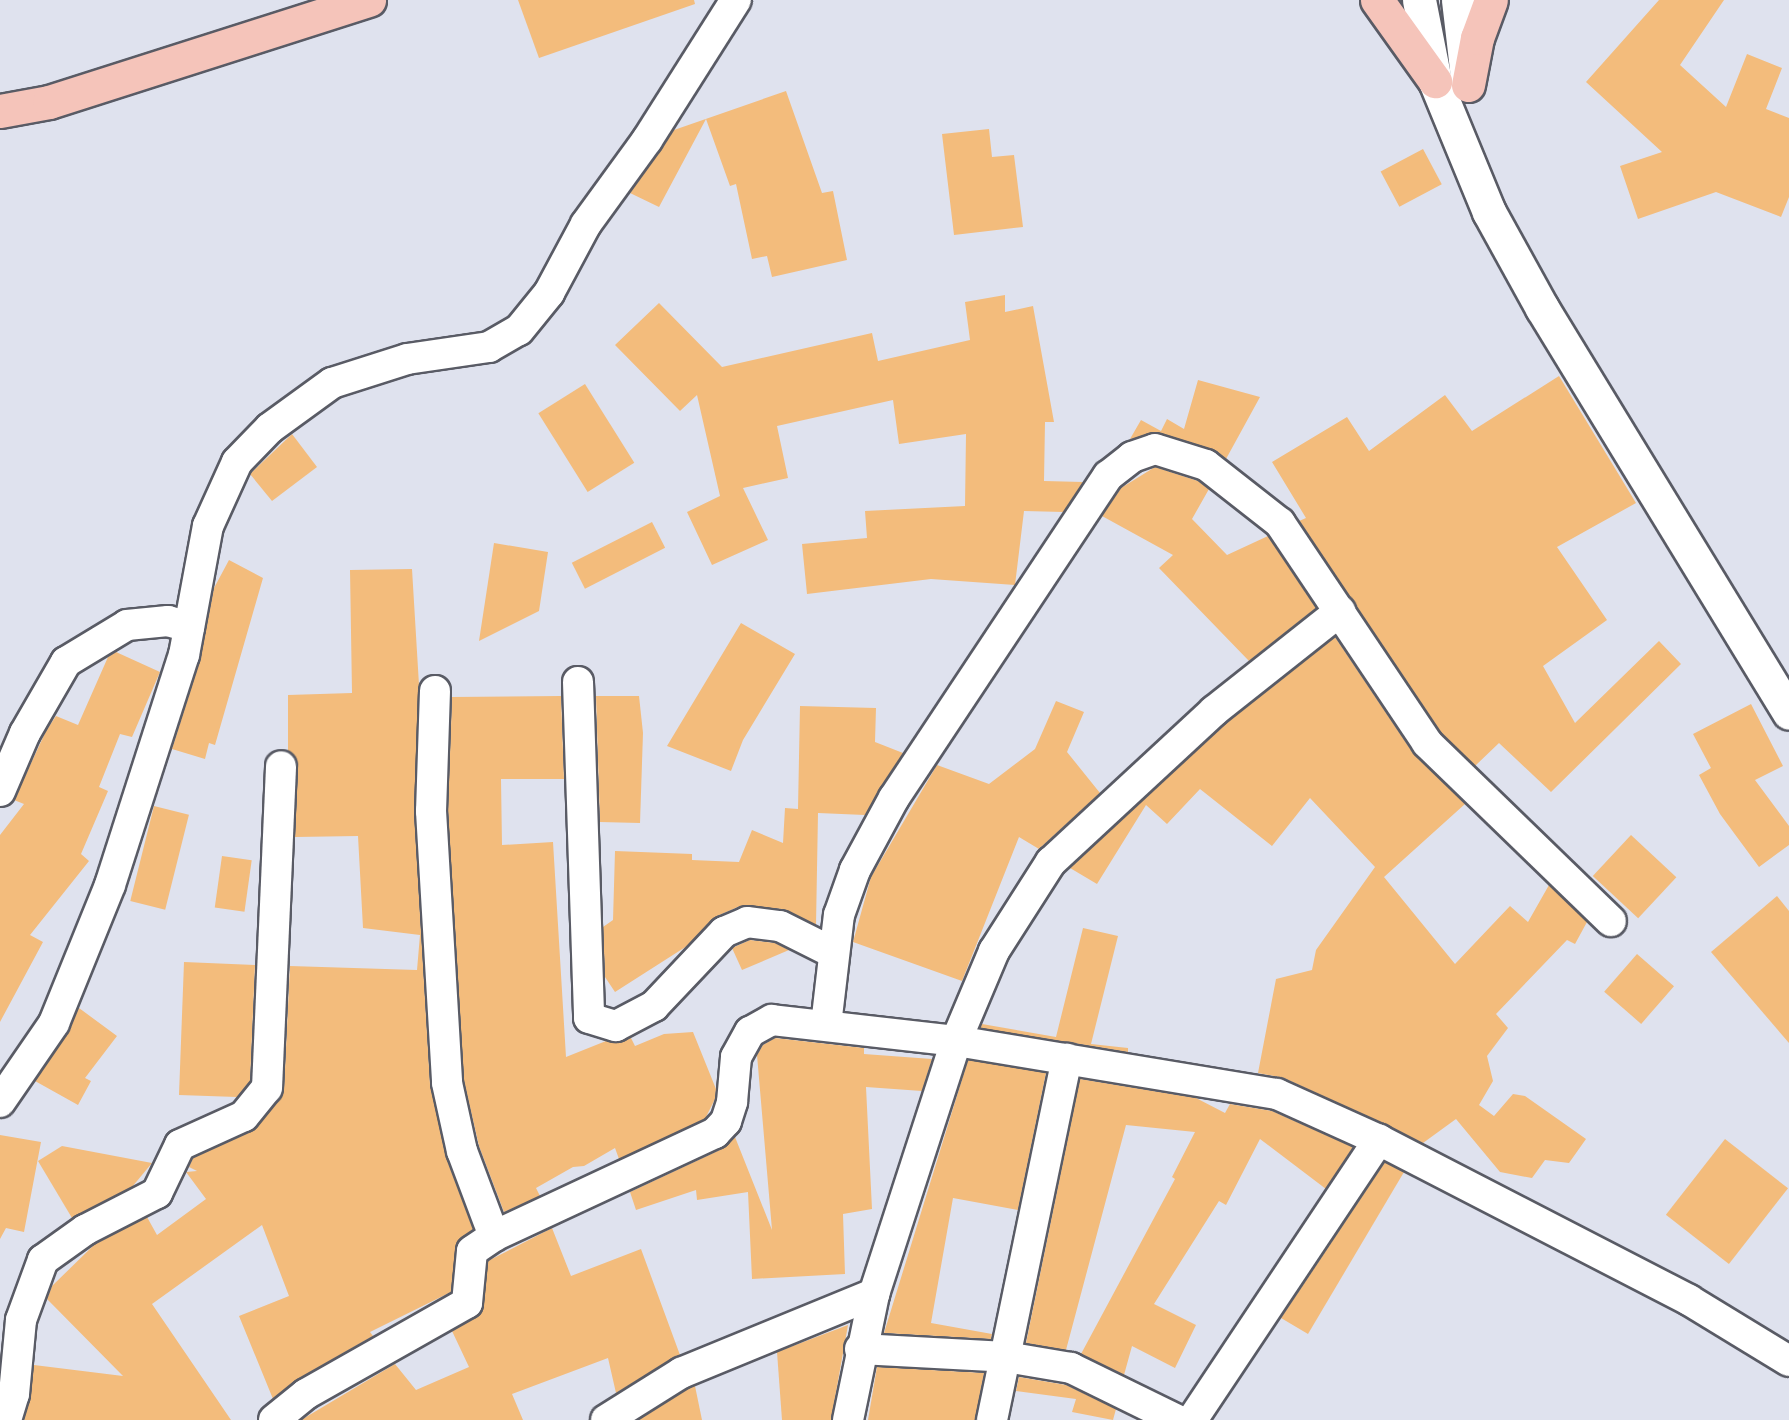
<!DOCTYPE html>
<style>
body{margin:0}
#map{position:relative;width:1789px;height:1420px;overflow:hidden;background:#dfe2ee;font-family:"Roboto Condensed",sans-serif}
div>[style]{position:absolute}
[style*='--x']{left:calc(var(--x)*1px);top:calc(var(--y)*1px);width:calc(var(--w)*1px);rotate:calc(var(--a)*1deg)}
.building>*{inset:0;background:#f3bc7c;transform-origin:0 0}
.roads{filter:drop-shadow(2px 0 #595b65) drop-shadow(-2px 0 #595b65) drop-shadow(0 2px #595b65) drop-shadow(0 -2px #595b65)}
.minor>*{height:30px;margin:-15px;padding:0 15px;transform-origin:15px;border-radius:15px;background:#fff}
.tertiary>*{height:33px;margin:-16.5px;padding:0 16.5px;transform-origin:16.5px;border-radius:16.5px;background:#fff}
.primary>*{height:33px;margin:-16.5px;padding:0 16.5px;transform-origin:16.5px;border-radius:16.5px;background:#f5c4ba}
span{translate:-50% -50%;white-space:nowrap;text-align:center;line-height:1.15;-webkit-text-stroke:5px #fff;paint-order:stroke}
</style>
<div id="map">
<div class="building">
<div style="clip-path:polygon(518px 0,694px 0,695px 4px,539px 58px)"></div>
<div style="clip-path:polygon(1659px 0,1724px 0,1680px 65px,1726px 107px,1747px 54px,1782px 68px,1766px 109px,1789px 118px,1789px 197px,1781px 217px,1716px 192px,1638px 219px,1620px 166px,1662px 152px,1586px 82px)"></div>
<div style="clip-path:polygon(786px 91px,822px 193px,833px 191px,847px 260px,772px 277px,767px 256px,752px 259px,736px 184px,730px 186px,706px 119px,659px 207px,630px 193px,674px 130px)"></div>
<div style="clip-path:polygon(989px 129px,992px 157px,1014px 155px,1023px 227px,954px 235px,942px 134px)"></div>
<div style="left:1423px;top:149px;width:40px;height:48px;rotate:62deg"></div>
<div style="clip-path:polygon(1005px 295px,1005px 312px,1033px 306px,1054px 422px,1045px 422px,1044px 481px,1083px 482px,1064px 512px,1024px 511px,1015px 585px,931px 579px,807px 594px,802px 544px,867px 538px,865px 511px,965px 506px,966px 434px,899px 444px,893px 400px,777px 426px,788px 478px,743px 488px,768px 540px,712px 565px,687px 512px,720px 496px,697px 395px,680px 411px,615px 345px,659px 303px,722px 367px,872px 333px,878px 361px,970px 340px,965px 302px)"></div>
<div style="clip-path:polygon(1559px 376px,1636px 503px,1557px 547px,1607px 620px,1543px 666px,1575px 723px,1659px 641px,1681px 664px,1551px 792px,1499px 743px,1475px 766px,1440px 732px,1299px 521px,1306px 518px,1272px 462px,1347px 417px,1369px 451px,1445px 395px,1472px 431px)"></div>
<div style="clip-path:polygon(1198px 380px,1260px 397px,1226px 459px,1211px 449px,1160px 433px,1130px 439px,1141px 420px,1161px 431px,1167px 419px,1184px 429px)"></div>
<div style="left:585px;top:384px;width:93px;height:55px;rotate:58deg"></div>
<div style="clip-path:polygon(292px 434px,317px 467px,272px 501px,250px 474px)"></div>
<div style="clip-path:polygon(1155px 467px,1198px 481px,1209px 489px,1192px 519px,1227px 555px,1268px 536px,1316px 608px,1249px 661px,1159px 568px,1173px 555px,1102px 516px,1121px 488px)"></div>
<div style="left:652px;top:522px;width:29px;height:90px;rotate:63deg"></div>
<div style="clip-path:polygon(494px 543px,548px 552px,539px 611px,479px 641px)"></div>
<div style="clip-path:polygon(229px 560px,263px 578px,215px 745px,209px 743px,205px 759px,172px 749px,200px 660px,214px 588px)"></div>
<div style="clip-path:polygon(412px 569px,419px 685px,414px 812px,430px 1084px,446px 1157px,473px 1229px,457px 1243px,451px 1292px,370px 1332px,373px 1336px,298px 1379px,273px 1399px,239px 1316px,289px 1296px,262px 1225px,152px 1304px,231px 1420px,24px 1420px,34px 1365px,123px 1376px,47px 1299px,52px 1286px,95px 1244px,147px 1217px,157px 1235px,206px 1199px,186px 1172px,197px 1171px,189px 1167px,193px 1158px,252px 1131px,284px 1089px,290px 966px,417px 970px,420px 935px,363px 928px,358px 836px,295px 837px,298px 766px,288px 751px,288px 695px,352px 693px,350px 570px)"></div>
<div style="clip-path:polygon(741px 623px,795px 654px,743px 740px,731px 771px,667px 746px)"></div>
<div style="clip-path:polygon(1335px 637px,1413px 753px,1465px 804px,1384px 877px,1455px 964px,1510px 906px,1528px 922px,1549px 885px,1587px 922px,1575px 944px,1567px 940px,1496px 1014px,1508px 1028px,1487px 1056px,1493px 1081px,1479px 1105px,1494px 1116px,1513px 1094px,1525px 1096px,1586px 1139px,1569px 1163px,1545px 1160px,1532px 1178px,1500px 1172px,1456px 1119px,1423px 1143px,1284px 1078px,1258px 1073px,1276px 979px,1312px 970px,1316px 950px,1375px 867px,1310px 798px,1272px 846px,1200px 789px,1167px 824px,1146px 805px,1097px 884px,1070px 868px,1225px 724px)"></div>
<div style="clip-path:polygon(116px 652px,160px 672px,132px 737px,120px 734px,99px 787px,108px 791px,81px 854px,89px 861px,30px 935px,43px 942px,0 1022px,0 835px,24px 804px,14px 800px,46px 731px,56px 716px,78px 725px,108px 657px)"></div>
<div style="clip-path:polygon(561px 696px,564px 779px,501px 779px,502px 845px,553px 842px,566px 1057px,606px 1041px,631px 1038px,635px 1046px,664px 1034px,693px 1032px,716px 1089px,715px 1099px,705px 1119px,619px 1159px,615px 1148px,584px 1166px,573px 1167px,536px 1188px,540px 1196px,504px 1212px,479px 1146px,464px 1081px,448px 811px,452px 697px)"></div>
<div style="clip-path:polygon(596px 696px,639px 696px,643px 733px,640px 823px,600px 822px)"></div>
<div style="clip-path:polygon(1056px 701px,1084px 712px,1067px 752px,1100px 793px,1039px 849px,1019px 837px,962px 981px,853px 942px,871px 877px,937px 765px,989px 784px,1035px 749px)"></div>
<div style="clip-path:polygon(1751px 704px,1783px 766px,1755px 780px,1789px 826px,1789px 845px,1759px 867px,1720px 814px,1699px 775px,1711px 768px,1693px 734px)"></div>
<div style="clip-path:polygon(800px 706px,876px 708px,875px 742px,903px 753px,865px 815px,818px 813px,816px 925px,782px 909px,740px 906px,717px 916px,687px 946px,615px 992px,605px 977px,603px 927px,613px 920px,615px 851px,692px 854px,692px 860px,739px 862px,752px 830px,783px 843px,785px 808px,798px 809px)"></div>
<div style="left:154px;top:806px;width:36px;height:98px;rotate:14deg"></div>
<div style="left:1631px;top:835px;width:62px;height:56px;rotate:43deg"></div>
<div style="left:222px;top:856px;width:30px;height:52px;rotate:8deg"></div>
<div style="clip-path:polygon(1777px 896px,1789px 911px,1789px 1043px,1711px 952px)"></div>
<div style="clip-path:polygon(1083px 928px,1118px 936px,1091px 1044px,1128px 1048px,1128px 1052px,980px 1028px,982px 1024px,1056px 1037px)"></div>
<div style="clip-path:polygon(750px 940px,775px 943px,789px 950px,742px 970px,732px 948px)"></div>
<div style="left:1637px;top:954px;width:49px;height:50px;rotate:41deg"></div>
<div style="clip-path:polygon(184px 962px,255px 965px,250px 1082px,237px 1097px,179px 1095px)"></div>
<div style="clip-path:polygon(79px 1008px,117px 1036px,85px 1078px,91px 1081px,78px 1105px,35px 1081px)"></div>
<div style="clip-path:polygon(775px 1038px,864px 1048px,864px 1054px,932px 1059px,922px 1091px,866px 1087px,872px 1209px,843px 1214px,845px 1274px,752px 1279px,748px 1192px,697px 1200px,696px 1190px,636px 1210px,630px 1192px,722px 1149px,735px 1137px,772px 1230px,757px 1055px,763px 1045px)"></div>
<div style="clip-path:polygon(968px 1060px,1046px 1073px,1018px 1210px,953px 1198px,931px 1323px,992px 1334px,991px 1339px,884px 1333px)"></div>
<div style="clip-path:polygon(1080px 1079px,1196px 1098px,1225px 1113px,1230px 1104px,1272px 1111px,1353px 1147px,1326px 1189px,1260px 1139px,1226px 1205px,1219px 1201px,1154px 1304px,1196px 1325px,1175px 1368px,1132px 1346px,1124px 1375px,1081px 1354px,1175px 1179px,1172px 1177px,1195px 1132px,1126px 1125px,1066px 1350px,1026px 1343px)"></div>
<div style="clip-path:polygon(0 1135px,41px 1142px,24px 1232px,6px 1228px,0 1239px)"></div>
<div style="left:1725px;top:1139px;width:80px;height:96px;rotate:38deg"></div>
<div style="clip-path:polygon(62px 1146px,152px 1163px,132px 1187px,72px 1218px,38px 1161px)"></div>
<div style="clip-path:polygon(1385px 1162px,1404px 1172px,1308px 1334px,1281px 1318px)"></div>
<div style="clip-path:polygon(552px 1228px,571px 1276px,641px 1249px,680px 1355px,616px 1393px,608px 1358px,512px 1394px,523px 1420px,301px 1420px,395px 1364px,416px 1390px,469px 1367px,452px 1331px,482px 1312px,488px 1261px)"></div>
<div style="clip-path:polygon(848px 1325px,831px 1420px,782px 1420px,777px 1352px)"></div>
<div style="clip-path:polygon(877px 1367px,984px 1373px,975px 1420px,868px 1420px)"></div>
<div style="clip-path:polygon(1019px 1377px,1066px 1385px,1116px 1409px,1113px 1420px,1072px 1412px,1076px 1399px,1016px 1391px)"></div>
<div style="clip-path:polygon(695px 1386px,702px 1420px,638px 1420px,689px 1388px)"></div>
</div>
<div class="roads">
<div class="minor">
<div style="--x:578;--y:682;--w:336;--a:88.1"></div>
<div style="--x:589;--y:1018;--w:28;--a:17"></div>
<div style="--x:616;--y:1026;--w:43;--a:-27.8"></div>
<div style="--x:654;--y:1006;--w:102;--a:-46.6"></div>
<div style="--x:724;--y:932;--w:25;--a:-23"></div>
<div style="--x:747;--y:922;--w:33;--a:7"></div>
<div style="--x:780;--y:926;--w:58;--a:26.6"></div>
<div style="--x:435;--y:691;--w:120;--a:91.9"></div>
<div style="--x:431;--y:811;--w:272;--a:86.6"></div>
<div style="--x:447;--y:1083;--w:70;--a:77.6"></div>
<div style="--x:462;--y:1151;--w:91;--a:69.4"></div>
<div style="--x:0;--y:791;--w:63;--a:-66.7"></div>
<div style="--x:25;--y:733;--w:82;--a:-60"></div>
<div style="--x:66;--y:662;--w:71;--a:-31.2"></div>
<div style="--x:127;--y:625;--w:41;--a:-5.6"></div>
<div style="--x:168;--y:621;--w:22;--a:16"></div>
<div style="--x:826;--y:1025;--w:111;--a:-83.3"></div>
<div style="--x:839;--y:915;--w:48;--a:-70.4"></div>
<div style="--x:855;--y:870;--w:82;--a:-61.6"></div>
<div style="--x:894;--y:798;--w:387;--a:-56.4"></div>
<div style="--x:1108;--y:476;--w:31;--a:-38"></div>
<div style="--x:1132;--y:457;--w:24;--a:-19"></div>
<div style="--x:1155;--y:449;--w:53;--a:17.4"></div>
<div style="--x:1206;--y:465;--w:94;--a:38.1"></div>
<div style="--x:1280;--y:523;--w:265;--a:56.2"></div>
<div style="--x:1427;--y:743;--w:256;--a:44.1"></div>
<div style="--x:0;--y:1102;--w:96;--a:-55.6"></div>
<div style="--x:54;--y:1023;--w:149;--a:-67.9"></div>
<div style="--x:110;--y:885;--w:242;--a:-72.2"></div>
<div style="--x:184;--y:655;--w:131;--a:-79.5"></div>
<div style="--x:208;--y:526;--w:70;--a:-65.6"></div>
<div style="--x:237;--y:462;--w:47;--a:-45.9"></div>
<div style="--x:270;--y:428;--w:77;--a:-36"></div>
<div style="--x:332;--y:383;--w:79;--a:-17.7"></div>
<div style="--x:407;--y:359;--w:83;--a:-8.3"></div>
<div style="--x:489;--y:347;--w:34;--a:-30"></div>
<div style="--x:519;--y:330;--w:48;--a:-51"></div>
<div style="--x:549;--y:293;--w:78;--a:-61.8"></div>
<div style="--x:586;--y:224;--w:104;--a:-54"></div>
<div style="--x:647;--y:140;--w:166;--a:-57.6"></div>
<div style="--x:860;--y:1349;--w:146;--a:3.1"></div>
<div style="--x:1006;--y:1357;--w:66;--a:9.6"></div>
<div style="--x:1071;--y:1368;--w:118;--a:26.1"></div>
<div style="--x:6;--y:1420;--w:27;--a:-73"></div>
<div style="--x:14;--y:1394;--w:74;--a:-84.6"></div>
<div style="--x:21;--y:1320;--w:64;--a:-69.9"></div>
<div style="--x:43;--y:1260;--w:52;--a:-35.5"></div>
<div style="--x:85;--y:1230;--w:81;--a:-27.2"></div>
<div style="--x:157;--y:1193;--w:53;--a:-64.4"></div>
<div style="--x:180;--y:1145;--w:70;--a:-24.4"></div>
<div style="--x:244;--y:1116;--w:36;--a:-51"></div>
<div style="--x:267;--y:1088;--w:322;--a:-87.5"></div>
<div style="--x:274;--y:1420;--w:41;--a:-39.1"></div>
<div style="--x:306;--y:1394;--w:185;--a:-29.5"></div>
<div style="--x:467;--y:1303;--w:52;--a:-84.5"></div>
<div style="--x:472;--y:1251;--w:27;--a:-34"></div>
<div style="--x:494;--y:1236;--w:244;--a:-25"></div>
<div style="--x:715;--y:1133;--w:16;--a:-47"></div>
<div style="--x:726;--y:1121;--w:20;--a:-72"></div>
<div style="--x:732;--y:1102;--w:45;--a:-84.9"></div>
<div style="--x:736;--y:1057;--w:29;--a:-61"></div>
<div style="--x:750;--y:1032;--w:25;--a:-29"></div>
<div style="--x:772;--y:1020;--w:185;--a:6.5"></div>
<div style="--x:956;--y:1041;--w:325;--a:9.4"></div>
<div style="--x:1277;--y:1094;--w:112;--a:24.3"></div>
<div style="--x:1379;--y:1140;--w:349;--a:27.3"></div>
<div style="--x:1689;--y:1300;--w:117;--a:31.4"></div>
<div style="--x:606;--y:1420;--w:89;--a:-32.1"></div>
<div style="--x:681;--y:1373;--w:209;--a:-22.3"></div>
<div style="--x:848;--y:1420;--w:129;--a:-78.3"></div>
<div style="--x:874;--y:1294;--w:266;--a:-72"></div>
<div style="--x:956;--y:1041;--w:98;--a:-67.1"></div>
<div style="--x:994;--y:951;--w:106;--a:-57.4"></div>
<div style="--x:1051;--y:862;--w:222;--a:-42.8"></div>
<div style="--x:1214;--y:711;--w:161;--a:-38.4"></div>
<div style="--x:992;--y:1420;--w:369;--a:-78.3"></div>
<div style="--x:1192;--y:1420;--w:337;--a:-56.3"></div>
</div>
<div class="tertiary">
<div style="--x:1419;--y:0;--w:83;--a:78.8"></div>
<div style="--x:1435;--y:81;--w:142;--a:67.6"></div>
<div style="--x:1489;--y:212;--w:110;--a:61.1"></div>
<div style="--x:1542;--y:308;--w:474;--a:58.6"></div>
<div style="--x:1458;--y:0;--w:78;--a:83.3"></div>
</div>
<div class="primary">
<div style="--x:1377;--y:0;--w:100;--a:54.4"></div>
<div style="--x:1468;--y:85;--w:48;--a:-79.2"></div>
<div style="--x:1477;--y:38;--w:40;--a:-69.8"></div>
<div style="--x:0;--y:111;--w:50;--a:-10.4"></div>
<div style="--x:49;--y:102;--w:336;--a:-17.7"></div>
</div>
</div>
</div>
